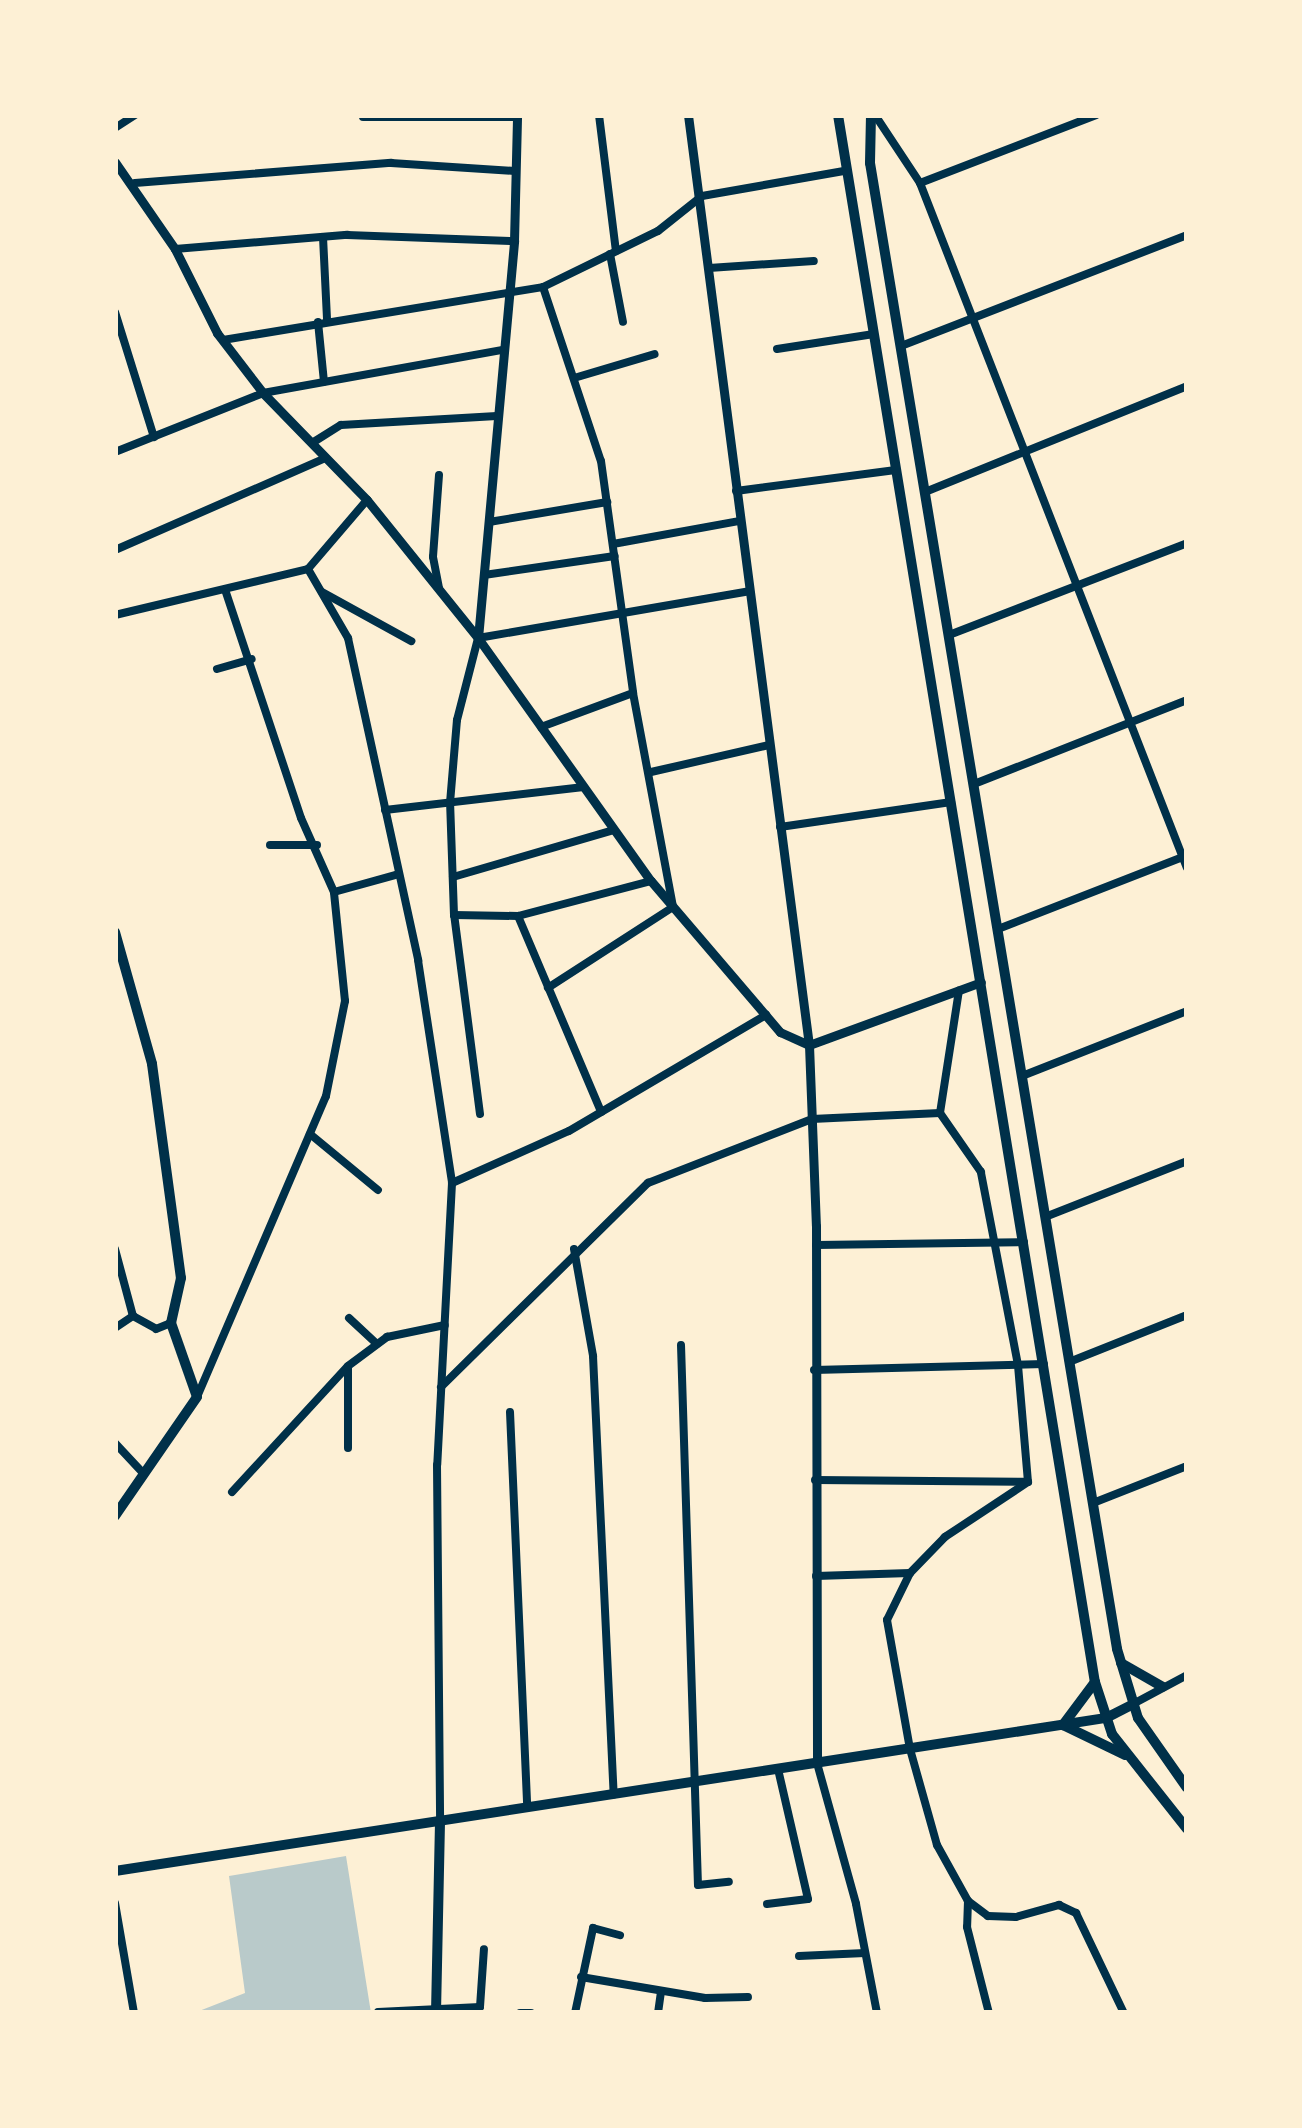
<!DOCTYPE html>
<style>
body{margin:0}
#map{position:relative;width:1302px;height:2128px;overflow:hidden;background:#fdf0d5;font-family:"Titillium Web",sans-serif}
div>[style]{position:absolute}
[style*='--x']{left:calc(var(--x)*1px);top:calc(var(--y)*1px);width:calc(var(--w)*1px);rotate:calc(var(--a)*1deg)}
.green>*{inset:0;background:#b9caca}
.minor>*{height:8px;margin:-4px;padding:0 4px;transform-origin:4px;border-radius:4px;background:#003049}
.tertiary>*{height:9px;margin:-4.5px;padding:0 4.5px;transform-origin:4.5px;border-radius:4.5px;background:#003049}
.secondary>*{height:10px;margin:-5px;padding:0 5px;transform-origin:5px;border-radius:5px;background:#003049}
span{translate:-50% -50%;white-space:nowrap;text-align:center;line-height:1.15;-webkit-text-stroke:8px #fdf0d5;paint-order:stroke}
.frame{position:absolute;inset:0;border:118px solid #fdf0d5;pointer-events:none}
</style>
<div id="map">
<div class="green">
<div style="clip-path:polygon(346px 1856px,371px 2013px,194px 2013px,245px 1993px,229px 1876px)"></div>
</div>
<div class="minor">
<div style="--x:599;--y:115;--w:137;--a:82.9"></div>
<div style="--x:875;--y:115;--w:82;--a:56.5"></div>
<div style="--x:920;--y:183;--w:735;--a:68.71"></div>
<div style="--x:363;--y:117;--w:154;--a:0"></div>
<div style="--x:115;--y:128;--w:24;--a:-33"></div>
<div style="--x:135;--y:183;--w:257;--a:-4.5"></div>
<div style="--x:391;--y:163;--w:124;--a:3.7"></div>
<div style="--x:920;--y:183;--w:189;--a:-21.1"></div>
<div style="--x:323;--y:237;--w:83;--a:87.2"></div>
<div style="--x:175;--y:249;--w:173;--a:-4.7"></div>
<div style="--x:347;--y:235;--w:167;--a:2.1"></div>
<div style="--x:610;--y:254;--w:69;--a:79.2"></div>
<div style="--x:709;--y:268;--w:105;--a:-3.8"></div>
<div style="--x:543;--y:287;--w:183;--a:71.6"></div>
<div style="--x:601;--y:461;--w:234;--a:82.1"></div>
<div style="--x:633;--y:693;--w:218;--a:79.4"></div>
<div style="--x:673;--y:907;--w:149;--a:147.1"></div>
<div style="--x:115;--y:312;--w:131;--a:72.7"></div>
<div style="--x:318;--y:322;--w:60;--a:84.3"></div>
<div style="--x:223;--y:340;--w:324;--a:-9.4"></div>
<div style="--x:543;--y:287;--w:128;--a:-26"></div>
<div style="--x:658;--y:231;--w:56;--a:-38.5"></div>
<div style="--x:702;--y:196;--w:144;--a:-10"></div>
<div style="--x:901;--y:346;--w:307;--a:-21.2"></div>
<div style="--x:777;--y:349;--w:98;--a:-8.8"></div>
<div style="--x:574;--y:378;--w:84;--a:-16.5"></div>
<div style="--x:312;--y:443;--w:34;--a:-32"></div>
<div style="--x:341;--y:425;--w:156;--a:-3.3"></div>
<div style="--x:115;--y:452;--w:159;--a:-21.7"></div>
<div style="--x:263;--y:393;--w:242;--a:-10.2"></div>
<div style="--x:439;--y:475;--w:82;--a:94.2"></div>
<div style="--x:433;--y:557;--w:33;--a:79"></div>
<div style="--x:736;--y:491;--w:161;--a:-7.5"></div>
<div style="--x:925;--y:492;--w:283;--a:-22"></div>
<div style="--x:489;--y:522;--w:120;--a:-9.6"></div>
<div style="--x:613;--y:544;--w:129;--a:-10.3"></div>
<div style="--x:115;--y:550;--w:230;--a:-23.6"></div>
<div style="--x:308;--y:569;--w:80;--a:59.9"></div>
<div style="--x:348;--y:638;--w:330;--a:77.7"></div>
<div style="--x:418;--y:960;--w:226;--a:81.3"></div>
<div style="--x:452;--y:1183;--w:282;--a:93"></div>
<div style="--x:437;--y:1465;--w:356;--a:89.5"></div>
<div style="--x:484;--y:575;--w:132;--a:-8.3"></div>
<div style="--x:322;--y:592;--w:102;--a:28.8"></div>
<div style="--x:115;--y:615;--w:198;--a:-13.4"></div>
<div style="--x:308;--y:569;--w:91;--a:-49.5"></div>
<div style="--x:949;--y:635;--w:255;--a:-21.1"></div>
<div style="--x:217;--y:669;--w:36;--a:-16"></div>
<div style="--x:541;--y:727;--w:98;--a:-20.3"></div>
<div style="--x:651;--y:772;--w:121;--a:-12.9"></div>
<div style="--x:974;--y:784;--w:229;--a:-21.5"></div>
<div style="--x:385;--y:810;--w:200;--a:-6.6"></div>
<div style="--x:780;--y:827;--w:173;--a:-8.3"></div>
<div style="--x:270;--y:845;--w:47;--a:0"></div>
<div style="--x:453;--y:877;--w:168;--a:-16.3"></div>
<div style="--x:334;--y:892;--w:67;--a:-15.5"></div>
<div style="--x:454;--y:915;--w:64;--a:0.9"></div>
<div style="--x:518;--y:916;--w:138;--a:-14.7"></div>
<div style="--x:518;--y:916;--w:213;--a:67"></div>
<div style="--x:998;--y:929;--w:199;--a:-21.3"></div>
<div style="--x:1022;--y:1076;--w:177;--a:-21.5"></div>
<div style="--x:480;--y:1114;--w:201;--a:-97.4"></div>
<div style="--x:454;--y:915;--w:112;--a:-92"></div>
<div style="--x:450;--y:803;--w:83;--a:-85.2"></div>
<div style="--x:457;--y:720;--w:85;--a:-75.6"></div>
<div style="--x:478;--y:638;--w:275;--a:-9.8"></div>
<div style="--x:310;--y:1134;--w:88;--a:39.5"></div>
<div style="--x:452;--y:1183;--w:128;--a:-24"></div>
<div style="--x:569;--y:1131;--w:229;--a:-30.5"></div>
<div style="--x:1045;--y:1217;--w:153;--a:-21.5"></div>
<div style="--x:816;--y:1245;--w:208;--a:-0.8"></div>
<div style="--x:115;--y:1249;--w:69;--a:75"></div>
<div style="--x:133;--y:1316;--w:26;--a:29"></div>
<div style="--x:156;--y:1329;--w:16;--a:-22"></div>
<div style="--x:574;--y:1249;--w:109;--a:79.9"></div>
<div style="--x:593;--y:1356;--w:439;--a:87.3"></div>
<div style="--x:349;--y:1318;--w:38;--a:43"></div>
<div style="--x:115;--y:1328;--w:22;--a:-34"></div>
<div style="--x:681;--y:1345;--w:540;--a:88.2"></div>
<div style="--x:698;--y:1885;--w:31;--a:-6"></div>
<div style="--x:1069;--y:1362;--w:127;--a:-21.7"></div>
<div style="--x:814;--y:1370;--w:230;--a:-1.5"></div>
<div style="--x:441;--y:1387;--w:291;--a:-44.6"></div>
<div style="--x:648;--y:1183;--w:176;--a:-21.3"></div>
<div style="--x:812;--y:1119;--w:128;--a:-2.7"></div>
<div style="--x:197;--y:1397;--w:327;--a:-66.8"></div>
<div style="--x:326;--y:1096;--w:97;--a:-78.7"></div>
<div style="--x:345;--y:1001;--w:110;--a:-95.8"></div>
<div style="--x:334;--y:892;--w:81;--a:-114"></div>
<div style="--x:301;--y:818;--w:241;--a:-108.4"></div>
<div style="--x:510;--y:1412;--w:396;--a:87.5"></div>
<div style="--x:115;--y:1443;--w:42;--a:46.9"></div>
<div style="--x:348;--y:1448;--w:81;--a:-90"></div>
<div style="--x:815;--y:1480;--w:213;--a:0.5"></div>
<div style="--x:1028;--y:1482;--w:117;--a:-94.9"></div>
<div style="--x:1018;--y:1365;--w:197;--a:-100.9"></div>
<div style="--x:981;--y:1172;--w:72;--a:-124.8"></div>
<div style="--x:940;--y:1113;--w:124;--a:-81.2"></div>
<div style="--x:1028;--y:1482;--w:100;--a:146.5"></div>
<div style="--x:945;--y:1537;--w:50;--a:134.2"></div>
<div style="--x:910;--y:1573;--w:52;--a:116.1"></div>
<div style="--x:887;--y:1620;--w:131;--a:79.9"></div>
<div style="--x:910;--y:1749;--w:100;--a:74.3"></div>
<div style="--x:937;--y:1845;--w:64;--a:61"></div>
<div style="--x:968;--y:1901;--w:25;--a:37"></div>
<div style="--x:988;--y:1916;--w:28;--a:2"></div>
<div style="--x:1016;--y:1917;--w:45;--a:-15.6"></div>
<div style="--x:1059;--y:1905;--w:19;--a:25"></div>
<div style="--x:1076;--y:1913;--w:111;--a:64.4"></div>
<div style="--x:232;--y:1492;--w:171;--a:-47.4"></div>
<div style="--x:348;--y:1366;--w:49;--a:-36.6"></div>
<div style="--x:387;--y:1337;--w:59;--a:-11.7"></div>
<div style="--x:1093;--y:1503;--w:101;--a:-21.5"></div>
<div style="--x:816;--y:1576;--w:94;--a:-1.8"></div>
<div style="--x:1133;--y:1704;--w:61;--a:-28.2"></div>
<div style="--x:817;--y:1763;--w:146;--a:74.5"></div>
<div style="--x:856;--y:1904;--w:111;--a:79.1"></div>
<div style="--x:968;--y:1901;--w:26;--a:92"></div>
<div style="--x:967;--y:1927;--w:89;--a:75.7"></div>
<div style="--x:115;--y:1903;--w:112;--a:80.2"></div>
<div style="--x:767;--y:1904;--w:41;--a:-7"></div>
<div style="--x:808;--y:1899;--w:133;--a:-103"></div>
<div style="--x:799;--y:1956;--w:66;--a:-2.6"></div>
<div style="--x:581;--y:1977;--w:126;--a:9.6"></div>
<div style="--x:705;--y:1998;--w:43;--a:-1.3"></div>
<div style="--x:378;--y:2012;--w:102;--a:-2.8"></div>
<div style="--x:480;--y:2007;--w:58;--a:-86.1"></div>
<div style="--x:520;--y:2013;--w:11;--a:0"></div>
<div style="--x:575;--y:2013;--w:87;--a:-78"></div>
<div style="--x:593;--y:1928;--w:28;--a:15"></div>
<div style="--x:658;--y:2013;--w:22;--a:-82"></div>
</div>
<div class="tertiary">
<div style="--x:688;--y:115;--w:938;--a:82.59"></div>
<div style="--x:809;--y:1045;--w:181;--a:87.8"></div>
<div style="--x:816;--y:1226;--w:537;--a:89.89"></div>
<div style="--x:115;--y:162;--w:106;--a:55.4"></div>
<div style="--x:175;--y:249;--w:94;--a:63.4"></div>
<div style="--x:217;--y:333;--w:76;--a:52.5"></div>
<div style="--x:263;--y:393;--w:149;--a:45.8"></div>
<div style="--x:367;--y:500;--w:177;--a:51.2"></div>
<div style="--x:478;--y:638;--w:298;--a:54.6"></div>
<div style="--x:651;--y:881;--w:199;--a:49.5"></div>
<div style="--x:780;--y:1032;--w:32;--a:24"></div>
<div style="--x:478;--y:638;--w:399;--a:-84.8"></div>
<div style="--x:514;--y:241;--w:126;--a:-88.6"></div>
<div style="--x:809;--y:1045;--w:183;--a:-20.1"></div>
</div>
<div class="secondary">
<div style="--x:838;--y:115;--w:1588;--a:80.69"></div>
<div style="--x:1095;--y:1682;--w:55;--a:71.9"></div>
<div style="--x:1112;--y:1734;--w:121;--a:51.7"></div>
<div style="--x:871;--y:115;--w:48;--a:91.2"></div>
<div style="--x:870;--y:163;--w:1506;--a:80.56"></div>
<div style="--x:1117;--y:1649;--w:72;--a:73.1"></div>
<div style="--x:1138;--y:1718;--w:85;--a:55"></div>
<div style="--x:115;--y:932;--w:137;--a:74.3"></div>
<div style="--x:152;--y:1064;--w:216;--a:82.3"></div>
<div style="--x:181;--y:1278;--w:46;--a:102.5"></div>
<div style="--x:171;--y:1323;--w:78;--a:70.6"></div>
<div style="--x:197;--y:1397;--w:145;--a:124.6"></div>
<div style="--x:1121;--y:1663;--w:48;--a:29.7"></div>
<div style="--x:1095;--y:1682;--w:54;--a:126.7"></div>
<div style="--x:1063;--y:1725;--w:69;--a:25.8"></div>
<div style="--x:115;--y:1871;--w:1003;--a:-8.78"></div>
<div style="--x:1106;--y:1718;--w:30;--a:-27"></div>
<div style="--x:436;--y:2013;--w:192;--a:-88.8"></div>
</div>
<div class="frame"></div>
</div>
